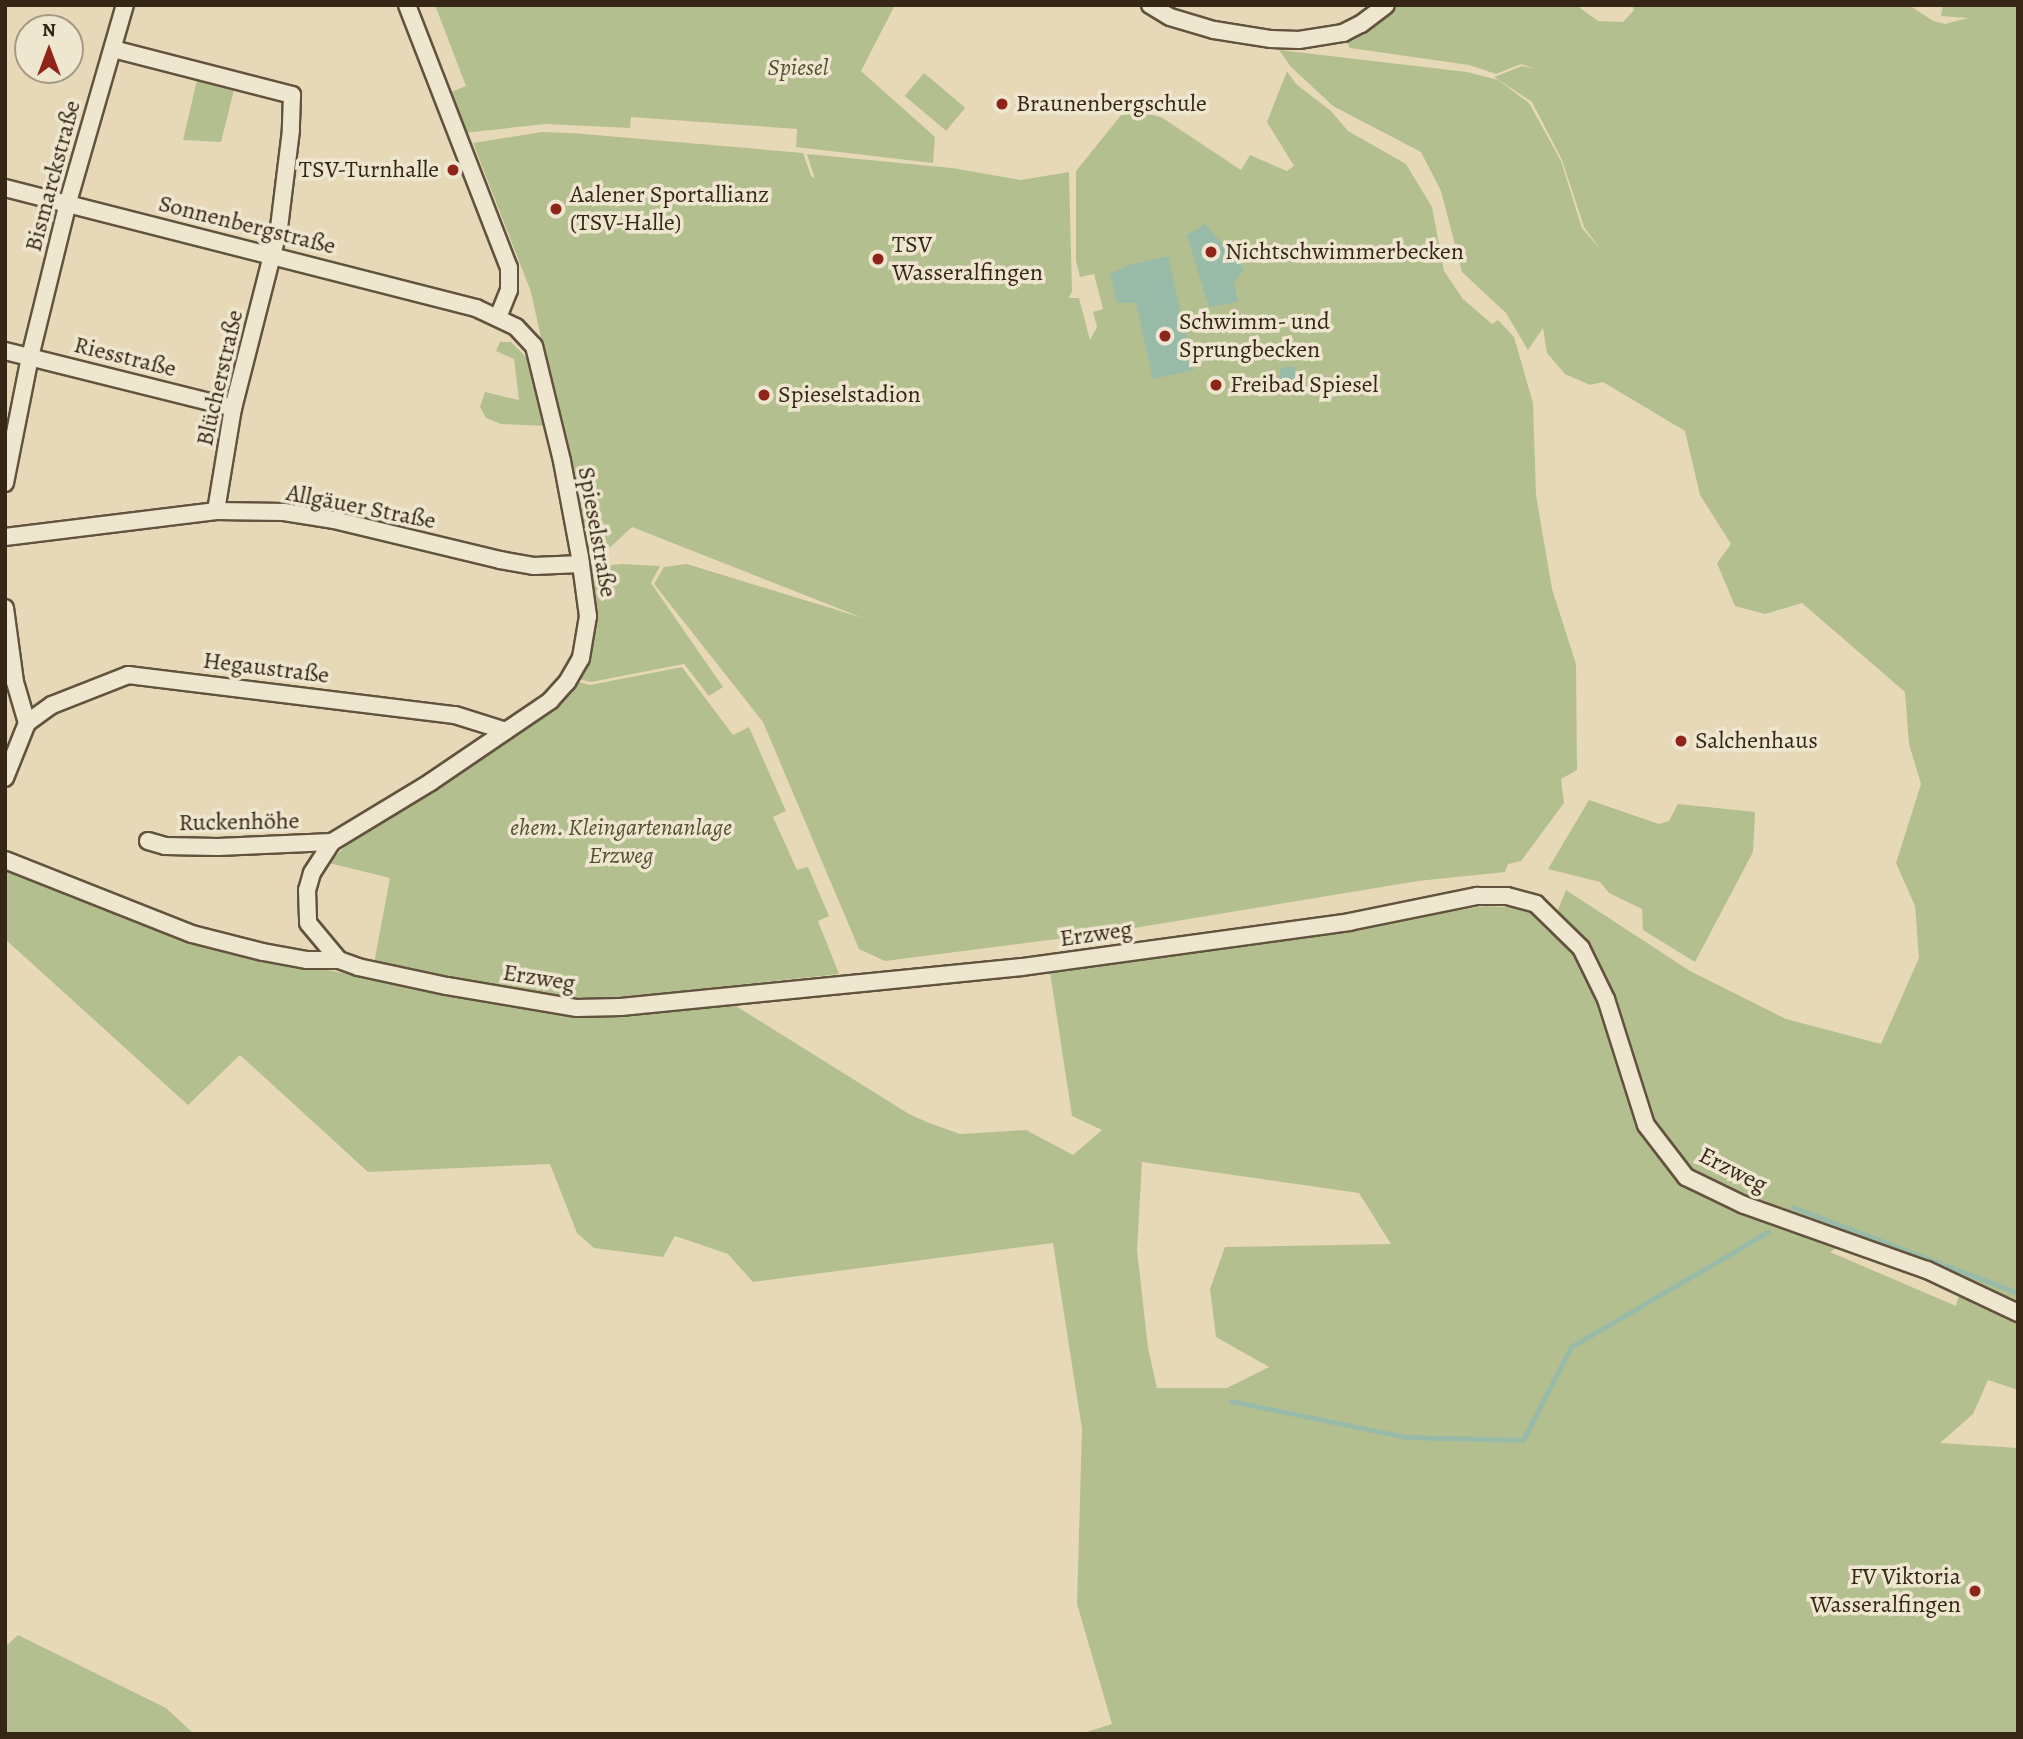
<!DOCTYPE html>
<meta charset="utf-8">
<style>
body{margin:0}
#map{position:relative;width:2023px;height:1739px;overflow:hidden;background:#e7d9b7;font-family:Alegreya,serif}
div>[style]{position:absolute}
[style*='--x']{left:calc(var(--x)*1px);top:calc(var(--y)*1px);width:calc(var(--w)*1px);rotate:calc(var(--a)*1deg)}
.green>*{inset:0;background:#b4bf8f;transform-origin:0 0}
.water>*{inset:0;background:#98bba9}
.stream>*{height:4.5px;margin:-2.25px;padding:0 2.25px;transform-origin:2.25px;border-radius:2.25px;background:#98bba9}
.roads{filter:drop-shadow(2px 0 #62533e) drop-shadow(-2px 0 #62533e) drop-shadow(0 2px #62533e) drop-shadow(0 -2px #62533e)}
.minor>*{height:16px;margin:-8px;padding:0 8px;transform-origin:8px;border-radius:8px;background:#efe6d0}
.dots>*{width:19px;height:19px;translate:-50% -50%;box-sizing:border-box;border:4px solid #efe6d0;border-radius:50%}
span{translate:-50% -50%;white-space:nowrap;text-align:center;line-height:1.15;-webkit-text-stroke:7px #efe6d0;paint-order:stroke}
.park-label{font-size:24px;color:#554c34;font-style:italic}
.poi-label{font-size:24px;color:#352615}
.left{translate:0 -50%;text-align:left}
.right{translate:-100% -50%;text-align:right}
.street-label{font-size:24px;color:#352615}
.frame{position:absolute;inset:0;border:7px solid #352615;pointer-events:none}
.north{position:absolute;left:14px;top:14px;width:70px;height:70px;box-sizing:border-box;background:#efe6d0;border:2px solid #a59985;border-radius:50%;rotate:0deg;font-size:19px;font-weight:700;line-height:28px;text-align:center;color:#352615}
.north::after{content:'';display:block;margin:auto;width:24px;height:32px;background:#8f2418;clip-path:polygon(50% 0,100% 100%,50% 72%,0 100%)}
</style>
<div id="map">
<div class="green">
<div style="clip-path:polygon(435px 5px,895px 5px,861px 71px,935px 137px,933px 163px,796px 147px,797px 129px,631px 117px,630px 128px,546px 124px,463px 133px,446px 94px,466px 86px)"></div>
<div style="clip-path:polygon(evenodd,1397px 5px,1576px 5px,1598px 21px,1623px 22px,1634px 10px,1632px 5px,1909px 5px,1933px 21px,1945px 24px,1968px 18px,1941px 16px,1943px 5px,2018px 5px,2018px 1390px,1988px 1380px,1973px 1414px,1940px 1443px,2018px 1448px,2018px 1734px,1080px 1734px,1112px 1724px,1077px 1604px,1082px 1429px,1053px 1243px,753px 1282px,728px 1254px,675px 1236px,663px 1257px,594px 1248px,577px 1233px,550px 1164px,368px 1172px,240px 1055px,188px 1105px,5px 939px,5px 868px,263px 958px,530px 1008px,731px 1003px,909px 1114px,929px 1123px,960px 1134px,1026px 1130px,1073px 1155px,1102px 1130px,1072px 1116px,1050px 972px,1280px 941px,1485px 906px,1525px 908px,1549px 932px,1566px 890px,1690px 971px,1786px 1019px,1881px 1044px,1919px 958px,1915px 906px,1896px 863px,1921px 784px,1909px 744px,1905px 692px,1802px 603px,1765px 614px,1735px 606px,1717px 563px,1731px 544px,1700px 495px,1685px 431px,1603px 382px,1590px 385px,1565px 374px,1547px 353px,1543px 328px,1528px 350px,1506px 313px,1462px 272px,1441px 191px,1421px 152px,1333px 106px,1291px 67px,1279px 50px,1467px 72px,1498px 80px,1529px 103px,1561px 161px,1582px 228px,1601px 250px,1584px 227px,1562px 160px,1532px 102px,1494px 77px,1522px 66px,1535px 69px,1521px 64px,1496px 74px,1469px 65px,1350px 48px,1346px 40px,1374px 24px,1397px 5px,1142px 1162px,1359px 1193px,1391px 1244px,1225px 1247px,1210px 1289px,1216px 1337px,1269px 1367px,1227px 1388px,1157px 1388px,1148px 1348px,1137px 1250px,1142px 1162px,1397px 5px,1857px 1234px,1966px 1271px,1956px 1306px,1830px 1252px,1857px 1234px)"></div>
<div style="clip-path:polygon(1287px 71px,1296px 84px,1331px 111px,1348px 131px,1406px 164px,1432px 207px,1444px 271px,1463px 299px,1492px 324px,1498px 320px,1514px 337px,1533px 403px,1536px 495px,1552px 589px,1576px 664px,1577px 770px,1561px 779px,1564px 803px,1521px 861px,1508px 864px,1505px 872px,1418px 881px,1104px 933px,885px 961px,859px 949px,763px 722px,654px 584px,664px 567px,687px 564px,863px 618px,632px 527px,603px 554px,584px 535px,531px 292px,473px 143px,542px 132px,572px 133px,803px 153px,811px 176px,815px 179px,807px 154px,952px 168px,1021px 180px,1069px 172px,1072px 291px,1069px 298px,1079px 298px,1090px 340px,1097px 327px,1093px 312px,1103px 309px,1094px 274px,1080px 277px,1076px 261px,1076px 171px,1126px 109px,1161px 117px,1241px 170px,1250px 155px,1287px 171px,1294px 166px,1267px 122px)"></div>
<div style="left:924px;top:73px;width:54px;height:30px;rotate:40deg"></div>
<div style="clip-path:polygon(198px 76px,235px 86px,221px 142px,183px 140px)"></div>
<div style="clip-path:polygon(500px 342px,511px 342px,529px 360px,547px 426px,501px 424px,486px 418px,480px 407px,485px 392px,519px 400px,514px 359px,496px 351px)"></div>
<div style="clip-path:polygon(622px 564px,660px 566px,651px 583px,723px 687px,709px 696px,684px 664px,591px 682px,578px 679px,584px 671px,593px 616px,587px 567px)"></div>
<div style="clip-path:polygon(682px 667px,733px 735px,749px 727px,786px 811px,773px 817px,797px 870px,808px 867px,829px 916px,818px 921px,839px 974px,578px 1002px,374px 963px,390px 878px,329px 863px,367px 824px,575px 681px,590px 685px)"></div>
<div style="clip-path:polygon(1589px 800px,1659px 824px,1669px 821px,1678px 804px,1755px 812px,1753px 852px,1695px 962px,1643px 930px,1642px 909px,1609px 893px,1600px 882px,1548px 869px)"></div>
<div style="clip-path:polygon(18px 1635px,166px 1708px,194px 1734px,5px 1734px,5px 1647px)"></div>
</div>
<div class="water">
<div style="clip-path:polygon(1205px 224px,1244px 269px,1234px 282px,1238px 302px,1209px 307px,1187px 235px)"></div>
<div style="clip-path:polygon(1168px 256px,1194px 370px,1153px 379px,1136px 303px,1117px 303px,1110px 274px,1129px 265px)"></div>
<div style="clip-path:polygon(1294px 366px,1301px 382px,1295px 385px,1289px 380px,1293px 389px,1288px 392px,1281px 388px,1267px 395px,1263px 392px,1269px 382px,1273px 385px,1278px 379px,1281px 374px,1279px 368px)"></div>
</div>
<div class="stream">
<div style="--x:1793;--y:1207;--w:241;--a:20.9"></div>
<div style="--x:1231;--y:1401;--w:179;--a:11.6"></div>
<div style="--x:1406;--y:1437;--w:117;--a:1.5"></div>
<div style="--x:1523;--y:1440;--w:105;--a:-62.7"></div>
<div style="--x:1571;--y:1347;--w:228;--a:-30.3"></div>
</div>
<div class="roads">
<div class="minor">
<div style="--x:407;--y:5;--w:282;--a:68.8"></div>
<div style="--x:509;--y:268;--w:22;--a:90"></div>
<div style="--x:509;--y:290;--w:29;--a:112"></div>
<div style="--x:1150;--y:5;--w:23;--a:31"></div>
<div style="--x:1170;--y:17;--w:46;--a:16.5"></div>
<div style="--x:1214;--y:30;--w:58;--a:9"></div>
<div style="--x:1271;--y:39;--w:28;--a:2"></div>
<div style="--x:1299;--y:40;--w:45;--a:-9"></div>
<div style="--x:1343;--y:33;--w:20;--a:-27"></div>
<div style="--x:1361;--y:24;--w:31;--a:-37"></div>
<div style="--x:113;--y:49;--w:185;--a:14.4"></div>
<div style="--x:292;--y:95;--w:35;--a:92"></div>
<div style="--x:291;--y:130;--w:99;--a:97"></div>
<div style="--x:279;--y:228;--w:186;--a:104.3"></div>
<div style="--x:233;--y:408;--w:104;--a:99.4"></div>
<div style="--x:5;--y:188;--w:486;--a:14.3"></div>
<div style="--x:476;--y:308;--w:44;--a:25.4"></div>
<div style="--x:516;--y:327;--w:26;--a:47"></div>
<div style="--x:534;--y:346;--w:118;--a:76.3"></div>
<div style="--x:562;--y:461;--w:98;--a:79.4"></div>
<div style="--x:580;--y:557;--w:60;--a:82.3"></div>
<div style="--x:588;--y:616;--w:43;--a:99.5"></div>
<div style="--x:581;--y:658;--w:28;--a:120"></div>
<div style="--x:567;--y:682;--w:25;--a:132"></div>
<div style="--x:550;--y:701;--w:144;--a:145.8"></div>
<div style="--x:431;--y:782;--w:116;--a:148.8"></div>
<div style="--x:332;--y:842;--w:37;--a:123"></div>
<div style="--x:312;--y:873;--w:18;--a:106"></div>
<div style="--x:307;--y:890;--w:33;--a:88"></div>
<div style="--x:308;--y:923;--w:48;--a:50"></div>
<div style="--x:5;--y:351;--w:235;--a:14"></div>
<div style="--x:5;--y:483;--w:128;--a:-78.8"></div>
<div style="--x:30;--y:357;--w:160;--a:-76.2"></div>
<div style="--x:68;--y:202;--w:205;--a:-73.9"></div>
<div style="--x:5;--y:537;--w:213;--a:-7"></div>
<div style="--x:216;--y:511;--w:68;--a:0.8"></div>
<div style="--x:284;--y:512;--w:51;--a:9.1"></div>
<div style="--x:334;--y:520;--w:171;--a:13.5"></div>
<div style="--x:500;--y:560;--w:35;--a:10"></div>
<div style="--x:534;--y:566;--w:47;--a:-2.4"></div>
<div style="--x:5;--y:608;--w:75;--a:82.3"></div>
<div style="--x:15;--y:682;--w:43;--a:73.7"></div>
<div style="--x:27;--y:723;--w:59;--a:111.8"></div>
<div style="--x:27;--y:723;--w:31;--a:-36"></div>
<div style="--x:52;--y:705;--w:82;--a:-21.5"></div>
<div style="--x:128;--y:675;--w:329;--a:7"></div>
<div style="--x:455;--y:715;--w:53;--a:17.4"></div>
<div style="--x:148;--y:841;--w:18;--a:16"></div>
<div style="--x:165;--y:846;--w:53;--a:1.1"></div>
<div style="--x:218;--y:847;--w:114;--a:-2.5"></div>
<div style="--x:5;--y:860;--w:201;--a:21.6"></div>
<div style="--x:192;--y:934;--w:73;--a:14.2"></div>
<div style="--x:263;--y:952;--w:45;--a:10.3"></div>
<div style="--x:307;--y:960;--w:32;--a:0"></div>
<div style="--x:339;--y:960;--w:20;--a:20"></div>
<div style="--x:358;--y:967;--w:91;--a:12.1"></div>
<div style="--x:447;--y:986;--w:132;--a:9.6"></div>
<div style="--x:577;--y:1008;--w:44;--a:-1.3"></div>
<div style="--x:621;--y:1007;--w:403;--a:-5.7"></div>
<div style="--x:1022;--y:967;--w:330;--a:-7.8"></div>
<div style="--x:1349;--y:922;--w:131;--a:-11.5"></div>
<div style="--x:1477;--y:896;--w:30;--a:0"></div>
<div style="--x:1507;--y:896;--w:30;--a:15"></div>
<div style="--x:1536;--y:904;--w:63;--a:44.4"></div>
<div style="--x:1581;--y:948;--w:57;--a:63.9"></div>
<div style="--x:1606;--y:999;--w:132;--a:72.4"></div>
<div style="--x:1646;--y:1125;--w:66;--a:52.4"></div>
<div style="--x:1686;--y:1177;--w:64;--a:25.8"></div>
<div style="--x:1744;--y:1205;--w:194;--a:19.6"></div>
<div style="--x:1927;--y:1270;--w:101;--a:25.3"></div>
</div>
</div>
<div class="dots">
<div style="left:1002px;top:104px;background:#8f2418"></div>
<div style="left:453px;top:170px;background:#8f2418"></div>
<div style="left:556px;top:209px;background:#8f2418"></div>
<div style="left:1211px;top:252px;background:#8f2418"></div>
<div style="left:878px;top:259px;background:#8f2418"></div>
<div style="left:1165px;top:336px;background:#8f2418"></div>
<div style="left:1216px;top:385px;background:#8f2418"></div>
<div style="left:764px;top:395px;background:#8f2418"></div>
<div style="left:1681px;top:741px;background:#8f2418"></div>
<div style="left:1975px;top:1591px;background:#8f2418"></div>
</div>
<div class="park-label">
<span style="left:798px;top:68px">Spiesel</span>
<span style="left:621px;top:842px">ehem. Kleingartenanlage<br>Erzweg</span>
</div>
<div class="poi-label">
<span class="left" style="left:1016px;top:104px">Braunenbergschule</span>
<span class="right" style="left:439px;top:170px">TSV-Turnhalle</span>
<span class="left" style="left:570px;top:209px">Aalener Sportallianz<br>(TSV-Halle)</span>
<span class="left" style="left:892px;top:259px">TSV<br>Wasseralfingen</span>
<span class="left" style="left:1225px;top:252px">Nichtschwimmerbecken</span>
<span class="left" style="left:1179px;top:336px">Schwimm- und<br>Sprungbecken</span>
<span class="left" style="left:1230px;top:385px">Freibad Spiesel</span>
<span class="left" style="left:778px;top:395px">Spieselstadion</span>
<span class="left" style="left:1695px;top:741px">Salchenhaus</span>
<span class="right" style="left:1961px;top:1591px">FV Viktoria<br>Wasseralfingen</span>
</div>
<div class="street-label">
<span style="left:53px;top:176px;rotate:-75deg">Bismarckstraße</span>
<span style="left:247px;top:225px;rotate:14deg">Sonnenbergstraße</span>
<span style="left:125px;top:357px;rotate:14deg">Riesstraße</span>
<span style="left:220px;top:378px;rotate:-77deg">Blücherstraße</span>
<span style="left:361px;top:507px;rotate:11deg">Allgäuer Straße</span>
<span style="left:597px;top:532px;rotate:80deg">Spieselstraße</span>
<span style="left:266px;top:668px;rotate:7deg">Hegaustraße</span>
<span style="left:239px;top:822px;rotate:-1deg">Ruckenhöhe</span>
<span style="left:1096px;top:934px;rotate:-8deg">Erzweg</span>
<span style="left:539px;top:978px;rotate:9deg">Erzweg</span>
<span style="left:1733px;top:1170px;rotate:27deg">Erzweg</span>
</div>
<div class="frame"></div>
<div class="north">N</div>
</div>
